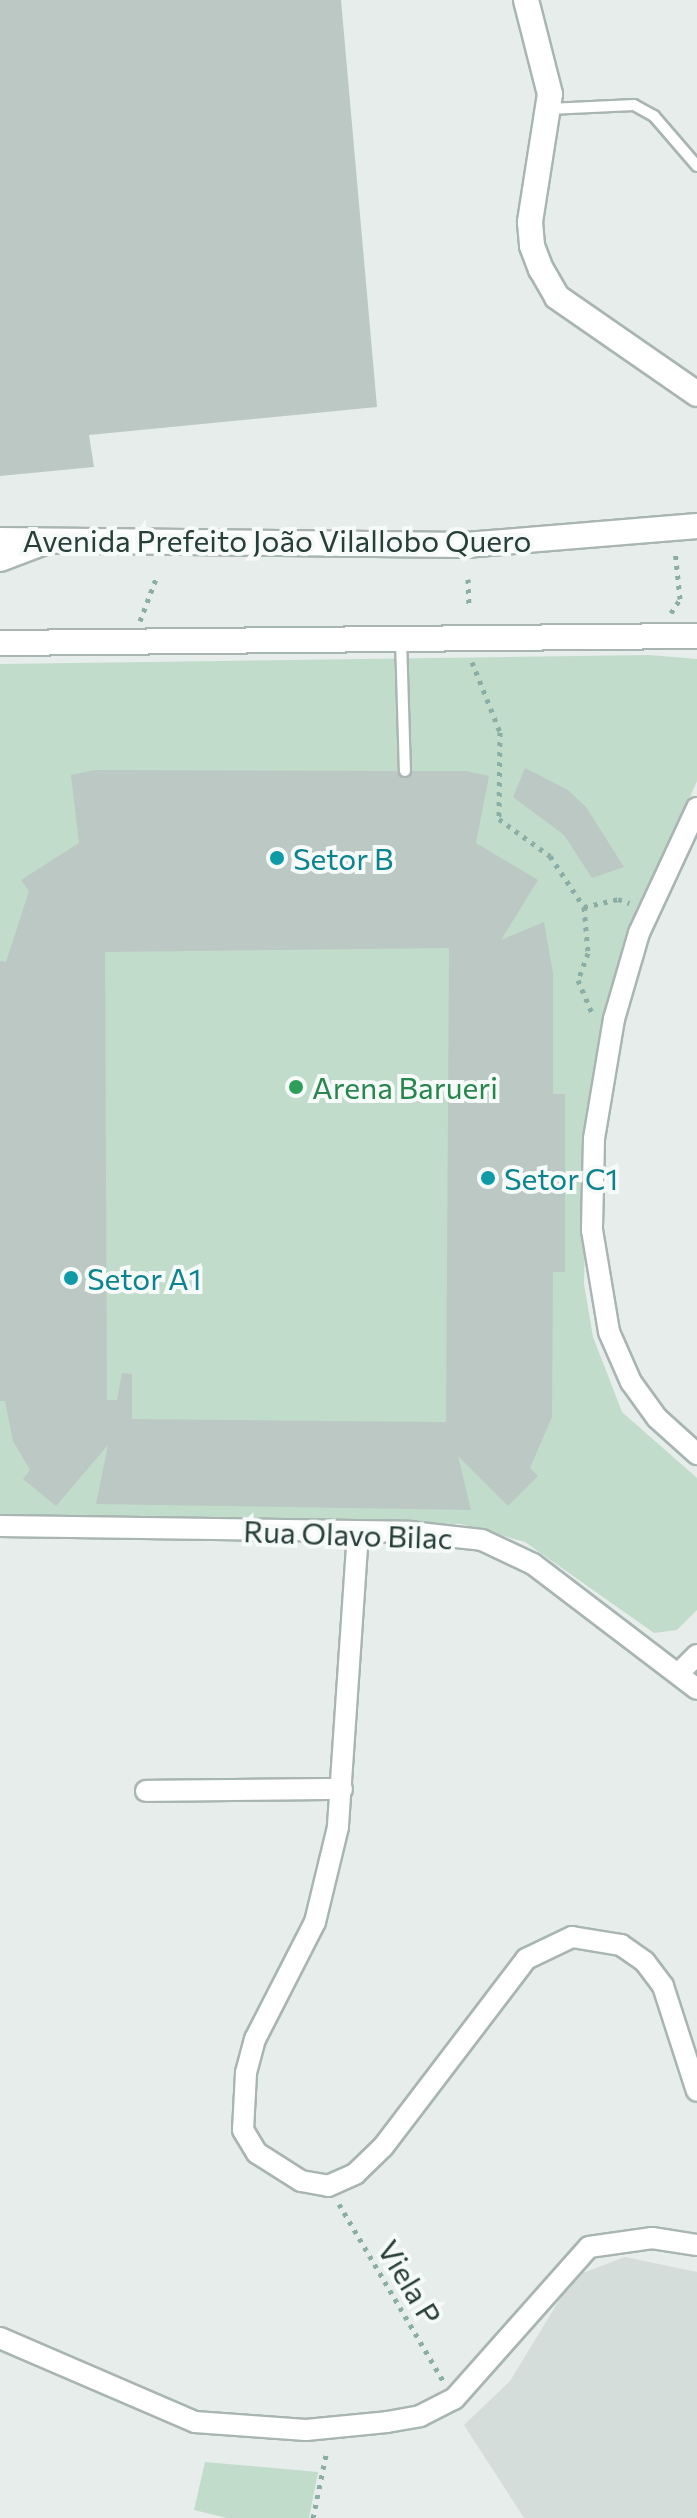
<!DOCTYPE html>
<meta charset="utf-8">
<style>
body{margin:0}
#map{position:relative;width:697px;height:2518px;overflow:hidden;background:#e6edeb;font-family:Commissioner,sans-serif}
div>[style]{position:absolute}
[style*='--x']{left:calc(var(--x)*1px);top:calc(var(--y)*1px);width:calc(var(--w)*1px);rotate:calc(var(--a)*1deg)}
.built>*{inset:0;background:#d4ddda}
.green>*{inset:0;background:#c2dccb}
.building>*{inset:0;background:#bcc8c4}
.path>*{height:5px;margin-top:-2.5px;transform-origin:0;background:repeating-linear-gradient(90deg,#8aada5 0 4px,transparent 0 10px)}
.roads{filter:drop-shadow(2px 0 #a9b5b2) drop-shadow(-2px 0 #a9b5b2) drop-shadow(0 2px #a9b5b2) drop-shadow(0 -2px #a9b5b2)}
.lane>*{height:10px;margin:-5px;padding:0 5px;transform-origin:5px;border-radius:5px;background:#fff}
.street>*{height:20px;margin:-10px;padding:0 10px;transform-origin:10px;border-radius:10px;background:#fff}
.secondary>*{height:24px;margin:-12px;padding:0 12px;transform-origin:12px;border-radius:12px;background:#fff}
.dots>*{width:22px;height:22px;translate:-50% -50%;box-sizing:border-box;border:4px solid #f6faf8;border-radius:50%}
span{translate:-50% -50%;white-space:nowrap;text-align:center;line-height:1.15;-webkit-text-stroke:8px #f6faf8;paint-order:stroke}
.street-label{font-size:30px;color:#273e39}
.culture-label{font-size:30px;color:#0d838f}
.left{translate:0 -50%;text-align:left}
.leisure-label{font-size:30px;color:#27864d}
</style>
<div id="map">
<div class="built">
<div style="clip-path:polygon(625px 2257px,697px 2272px,697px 2518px,524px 2518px,464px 2425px,510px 2381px,563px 2294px,583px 2273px)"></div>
</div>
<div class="green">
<div style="clip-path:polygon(649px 655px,697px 659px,697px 781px,641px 909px,596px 1061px,588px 1114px,584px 1284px,593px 1337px,622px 1412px,697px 1478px,697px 1610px,677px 1630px,654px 1633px,525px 1542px,461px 1524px,0 1517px,0 664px)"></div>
<div style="clip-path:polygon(205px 2462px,318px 2472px,309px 2518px,227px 2518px,194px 2510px)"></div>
</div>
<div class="building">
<div style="clip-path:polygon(0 0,341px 0,377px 407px,89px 435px,94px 467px,0 476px)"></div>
<div style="clip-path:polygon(525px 768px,568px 790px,586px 807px,624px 867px,592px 878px,564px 835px,513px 797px)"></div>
<div style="clip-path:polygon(evenodd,95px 770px,397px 771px,404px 779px,413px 771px,466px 771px,489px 776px,476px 843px,538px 880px,501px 940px,544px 922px,553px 973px,553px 1094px,565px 1094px,565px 1272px,553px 1272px,552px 1417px,530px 1468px,538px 1476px,508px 1506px,458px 1456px,471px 1510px,96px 1504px,108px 1445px,56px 1506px,23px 1479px,30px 1470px,13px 1441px,5px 1401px,0 1401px,0 961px,6px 962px,29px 891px,21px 880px,79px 843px,71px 775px,95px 770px,449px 948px,446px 1422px,132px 1419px,132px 1374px,122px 1373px,117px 1400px,107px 1400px,105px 952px,449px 948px)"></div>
</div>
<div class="path">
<div style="--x:468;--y:579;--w:27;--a:88"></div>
<div style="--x:671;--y:613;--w:17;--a:-57"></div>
<div style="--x:680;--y:599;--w:49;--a:-95.8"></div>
<div style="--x:140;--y:621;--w:48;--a:-69.3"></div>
<div style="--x:472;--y:662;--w:75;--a:68.2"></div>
<div style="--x:500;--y:732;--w:87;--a:90.7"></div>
<div style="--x:499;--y:819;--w:63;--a:36"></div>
<div style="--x:550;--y:856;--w:61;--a:56.3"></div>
<div style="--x:584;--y:907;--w:46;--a:85"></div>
<div style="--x:588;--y:953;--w:29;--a:110"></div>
<div style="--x:578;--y:980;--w:38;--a:67"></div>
<div style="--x:584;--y:907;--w:35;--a:-13"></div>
<div style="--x:618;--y:899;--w:12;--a:20"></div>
<div style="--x:339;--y:2204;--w:207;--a:59.5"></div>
<div style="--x:313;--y:2518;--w:69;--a:-78.4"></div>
</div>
<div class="roads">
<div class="lane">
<div style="--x:549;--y:109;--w:85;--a:-2.7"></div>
<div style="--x:634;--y:105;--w:23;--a:29"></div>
<div style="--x:654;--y:116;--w:66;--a:49.3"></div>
<div style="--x:401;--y:639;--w:132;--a:88.3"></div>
</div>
<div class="street">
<div style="--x:697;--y:808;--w:138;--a:114.9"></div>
<div style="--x:639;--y:933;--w:90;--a:106.2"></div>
<div style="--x:614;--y:1019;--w:122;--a:99.5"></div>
<div style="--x:594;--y:1139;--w:91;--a:91.3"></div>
<div style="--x:592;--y:1230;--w:103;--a:80.5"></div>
<div style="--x:609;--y:1332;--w:55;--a:66.3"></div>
<div style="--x:631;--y:1382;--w:44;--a:54.2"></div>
<div style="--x:657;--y:1418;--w:54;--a:42"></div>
<div style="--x:0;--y:1526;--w:410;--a:0.8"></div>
<div style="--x:410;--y:1532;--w:72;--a:6.3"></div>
<div style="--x:482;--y:1540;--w:56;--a:25.2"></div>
<div style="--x:533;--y:1564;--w:206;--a:37.3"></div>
<div style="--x:358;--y:1532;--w:296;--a:93.9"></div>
<div style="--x:338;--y:1827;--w:98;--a:103.6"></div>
<div style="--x:315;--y:1922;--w:131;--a:117.1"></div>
<div style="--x:255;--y:2039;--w:35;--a:105"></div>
<div style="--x:246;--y:2073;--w:57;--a:93"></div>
<div style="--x:243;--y:2130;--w:27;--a:59"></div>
<div style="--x:257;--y:2153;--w:52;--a:32.5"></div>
<div style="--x:301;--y:2181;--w:27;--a:10"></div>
<div style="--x:328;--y:2186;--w:30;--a:-24"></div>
<div style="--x:355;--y:2174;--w:39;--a:-44"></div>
<div style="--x:383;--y:2147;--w:236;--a:-52.7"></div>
<div style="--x:526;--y:1959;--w:51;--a:-25.6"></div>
<div style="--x:572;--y:1937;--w:50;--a:9.3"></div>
<div style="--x:621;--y:1945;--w:29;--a:35"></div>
<div style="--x:645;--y:1962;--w:30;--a:53"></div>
<div style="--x:663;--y:1986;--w:110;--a:72.1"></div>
<div style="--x:680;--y:1672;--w:24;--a:-45"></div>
<div style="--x:146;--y:1791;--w:196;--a:-0.6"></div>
<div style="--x:0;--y:2338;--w:212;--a:23.3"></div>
<div style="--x:195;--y:2422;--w:111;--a:4.1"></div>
<div style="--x:306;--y:2430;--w:81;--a:-5.6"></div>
<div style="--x:387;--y:2422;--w:34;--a:-10"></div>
<div style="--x:420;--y:2416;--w:38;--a:-27"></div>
<div style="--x:454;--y:2399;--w:203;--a:-48.4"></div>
<div style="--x:589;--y:2247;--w:64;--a:-8.1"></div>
<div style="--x:652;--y:2238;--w:46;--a:8.8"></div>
</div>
<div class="secondary">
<div style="--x:526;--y:0;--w:97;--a:75.7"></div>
<div style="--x:550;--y:94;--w:130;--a:98.9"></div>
<div style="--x:530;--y:222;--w:24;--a:85"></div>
<div style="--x:532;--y:246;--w:25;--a:69"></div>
<div style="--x:541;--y:269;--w:32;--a:60"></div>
<div style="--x:557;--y:297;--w:170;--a:34.7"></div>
<div style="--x:0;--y:540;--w:466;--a:0.6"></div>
<div style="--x:466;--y:545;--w:232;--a:-4.7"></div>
<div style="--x:0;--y:559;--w:43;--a:-20.6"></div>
<div style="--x:0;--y:643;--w:697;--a:-0.58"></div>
</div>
</div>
<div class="dots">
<div style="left:277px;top:858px;background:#0f9aa8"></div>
<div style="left:296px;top:1087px;background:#2e9e5b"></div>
<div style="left:488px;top:1178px;background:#0f9aa8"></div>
<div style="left:71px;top:1278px;background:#0f9aa8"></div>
</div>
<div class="street-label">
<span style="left:277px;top:540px">Avenida Prefeito João Vilallobo Quero</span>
<span style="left:348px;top:1534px;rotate:2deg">Rua Olavo Bilac</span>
<span style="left:410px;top:2282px;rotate:59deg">Viela P</span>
</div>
<div class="culture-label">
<span class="left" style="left:293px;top:858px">Setor B</span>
<span class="left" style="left:504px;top:1178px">Setor C1</span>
<span class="left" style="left:87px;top:1278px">Setor A1</span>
</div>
<div class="leisure-label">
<span class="left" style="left:312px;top:1087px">Arena Barueri</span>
</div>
</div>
